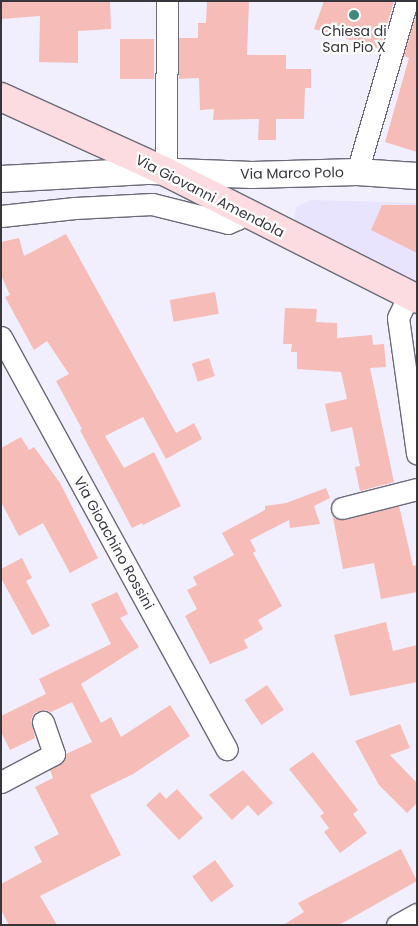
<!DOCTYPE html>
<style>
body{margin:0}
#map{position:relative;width:418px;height:926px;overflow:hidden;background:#f1effd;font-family:Poppins,sans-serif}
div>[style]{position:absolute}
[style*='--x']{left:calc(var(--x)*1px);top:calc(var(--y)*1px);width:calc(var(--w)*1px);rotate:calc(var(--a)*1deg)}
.built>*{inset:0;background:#e9e4fe}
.building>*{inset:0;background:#f6bcb7;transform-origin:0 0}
.roads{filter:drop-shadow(1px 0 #6c6979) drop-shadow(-1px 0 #6c6979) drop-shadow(0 1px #6c6979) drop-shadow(0 -1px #6c6979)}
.minor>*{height:21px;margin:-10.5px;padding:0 10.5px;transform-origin:10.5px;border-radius:10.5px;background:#fff}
.tertiary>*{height:26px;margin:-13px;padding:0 13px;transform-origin:13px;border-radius:13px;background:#fff}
.secondary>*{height:28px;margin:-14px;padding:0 14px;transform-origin:14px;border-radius:14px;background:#fcdce0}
.dots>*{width:14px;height:14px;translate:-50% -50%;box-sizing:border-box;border:2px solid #fff;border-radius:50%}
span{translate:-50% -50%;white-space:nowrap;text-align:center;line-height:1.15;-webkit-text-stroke:4.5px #fff;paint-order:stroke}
.poi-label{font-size:14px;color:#37363d}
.street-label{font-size:14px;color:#37363d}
.frame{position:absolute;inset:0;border:2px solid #37363d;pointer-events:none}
</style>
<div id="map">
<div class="built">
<div style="clip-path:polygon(311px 200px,417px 203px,417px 293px,294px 222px,296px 207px)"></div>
</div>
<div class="building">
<div style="clip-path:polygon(1px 1px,110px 1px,111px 29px,78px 31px,78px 63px,39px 62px,40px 16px,1px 19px)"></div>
<div style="clip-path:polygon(207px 1px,249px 1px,247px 55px,286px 55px,286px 69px,311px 69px,311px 88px,305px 88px,304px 119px,276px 119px,276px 140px,258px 140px,259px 119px,213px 120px,214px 109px,200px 110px,199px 78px,179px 79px,179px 38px,198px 38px,198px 23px,206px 23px)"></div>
<div style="clip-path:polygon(324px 1px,394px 1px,380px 49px,314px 29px)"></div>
<div style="clip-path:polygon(417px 12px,417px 152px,385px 142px,409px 58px,404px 56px)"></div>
<div style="left:154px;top:39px;width:40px;height:34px;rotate:90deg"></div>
<div style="clip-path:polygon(382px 205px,417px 205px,417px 253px,371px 230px)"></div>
<div style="clip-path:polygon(66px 234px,176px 433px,194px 423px,202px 439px,166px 459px,143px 417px,105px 436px,124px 468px,154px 452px,181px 506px,143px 525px,142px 523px,132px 528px,80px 430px,82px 429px,56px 381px,69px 374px,47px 341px,34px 350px,5px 297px,10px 295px,1px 275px,1px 242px,19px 238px,24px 256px)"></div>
<div style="left:215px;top:292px;width:22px;height:46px;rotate:80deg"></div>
<div style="clip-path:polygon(285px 308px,317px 309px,316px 322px,337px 323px,337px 338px,372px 335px,373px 345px,384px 344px,386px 367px,370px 368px,394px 482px,360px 491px,355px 467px,360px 466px,352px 427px,331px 432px,325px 404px,347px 399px,341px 372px,297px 369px,297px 352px,291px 352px,292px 344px,283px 344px)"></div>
<div style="left:209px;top:358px;width:19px;height:18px;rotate:72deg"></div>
<div style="clip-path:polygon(21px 437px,29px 450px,34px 447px,60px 483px,98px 558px,70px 573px,43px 523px,19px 536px,1px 502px,1px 448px)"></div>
<div style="clip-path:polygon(326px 488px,330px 498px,314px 506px,320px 524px,290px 528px,289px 520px,250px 540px,256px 551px,253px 553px,282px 606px,258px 620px,263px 629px,244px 640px,248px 648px,210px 664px,185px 616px,197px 609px,187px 590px,197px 585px,193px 577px,234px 555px,222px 533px,265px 510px,265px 506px,286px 503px)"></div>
<div style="clip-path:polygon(399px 506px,413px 566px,417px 565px,417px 592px,381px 599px,374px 563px,343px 569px,333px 518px,345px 520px)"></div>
<div style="clip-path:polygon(22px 558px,32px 578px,26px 581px,50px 626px,32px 635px,1px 578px,1px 569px)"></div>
<div style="clip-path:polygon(117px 592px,128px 614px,120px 618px,139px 647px,81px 684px,101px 723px,111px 717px,121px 737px,170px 705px,190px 736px,133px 774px,90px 795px,121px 855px,40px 896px,57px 925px,9px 925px,1px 910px,1px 884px,42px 862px,34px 847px,59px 834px,35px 787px,53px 778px,50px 770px,64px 762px,66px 754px,92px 742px,72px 702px,51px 712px,45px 710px,34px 713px,31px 720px,35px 738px,10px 750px,1px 732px,1px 716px,46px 694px,39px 679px,111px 644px,91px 604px)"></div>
<div style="clip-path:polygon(386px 622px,393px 651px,417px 645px,417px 682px,350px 696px,334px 635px)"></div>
<div style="left:267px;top:685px;width:30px;height:27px;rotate:56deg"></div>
<div style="clip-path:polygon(400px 724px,410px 748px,390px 755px,417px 783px,417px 803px,407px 813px,379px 785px,355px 741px)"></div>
<div style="clip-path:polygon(313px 752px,358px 810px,353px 814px,367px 833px,340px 853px,324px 832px,329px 828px,320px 816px,324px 813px,289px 769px)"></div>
<div style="clip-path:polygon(243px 770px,273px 803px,258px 816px,248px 805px,232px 820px,209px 795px)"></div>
<div style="clip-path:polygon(177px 789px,203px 818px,179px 840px,146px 805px,160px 792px,166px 799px)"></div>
<div style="clip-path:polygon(401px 849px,417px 881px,339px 925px,283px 925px,304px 912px,298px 903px)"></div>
<div style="left:215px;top:860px;width:32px;height:28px;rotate:54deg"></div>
</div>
<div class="roads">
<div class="minor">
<div style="--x:166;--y:172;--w:171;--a:-89.7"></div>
<div style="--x:357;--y:172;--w:178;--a:-73.7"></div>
<div style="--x:1;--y:216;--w:74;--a:-6.2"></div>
<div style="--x:75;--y:208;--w:77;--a:-3"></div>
<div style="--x:152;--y:204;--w:78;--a:14"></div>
<div style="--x:228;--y:223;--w:10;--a:-24"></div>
<div style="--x:237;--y:219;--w:9;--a:-54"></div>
<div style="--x:409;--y:295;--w:25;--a:116"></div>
<div style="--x:398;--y:318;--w:137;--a:82"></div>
<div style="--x:1;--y:337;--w:470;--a:61.3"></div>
<div style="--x:342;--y:508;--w:77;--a:-14.2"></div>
<div style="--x:1;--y:782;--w:60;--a:-27.8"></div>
<div style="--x:54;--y:754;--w:34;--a:-109"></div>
<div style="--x:397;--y:925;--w:23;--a:-29"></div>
</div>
<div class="tertiary">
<div style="--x:1;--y:179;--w:150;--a:-3.1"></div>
<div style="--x:151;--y:171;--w:101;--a:2.3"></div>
<div style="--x:252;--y:175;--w:105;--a:-1.6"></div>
<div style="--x:357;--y:172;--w:60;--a:3.8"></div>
</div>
<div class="secondary">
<div style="--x:1;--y:97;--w:181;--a:24.4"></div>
<div style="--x:166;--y:172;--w:281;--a:26.8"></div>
</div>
</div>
<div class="dots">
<div style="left:354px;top:15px;background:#44887d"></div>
</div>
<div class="poi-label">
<span style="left:354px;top:39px">Chiesa di<br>San Pio X</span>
</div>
<div class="street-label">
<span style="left:292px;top:173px;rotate:-1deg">Via Marco Polo</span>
<span style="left:210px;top:196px;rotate:27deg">Via Giovanni Amendola</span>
<span style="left:114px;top:543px;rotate:61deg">Via Gioachino Rossini</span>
</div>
<div class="frame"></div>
</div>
